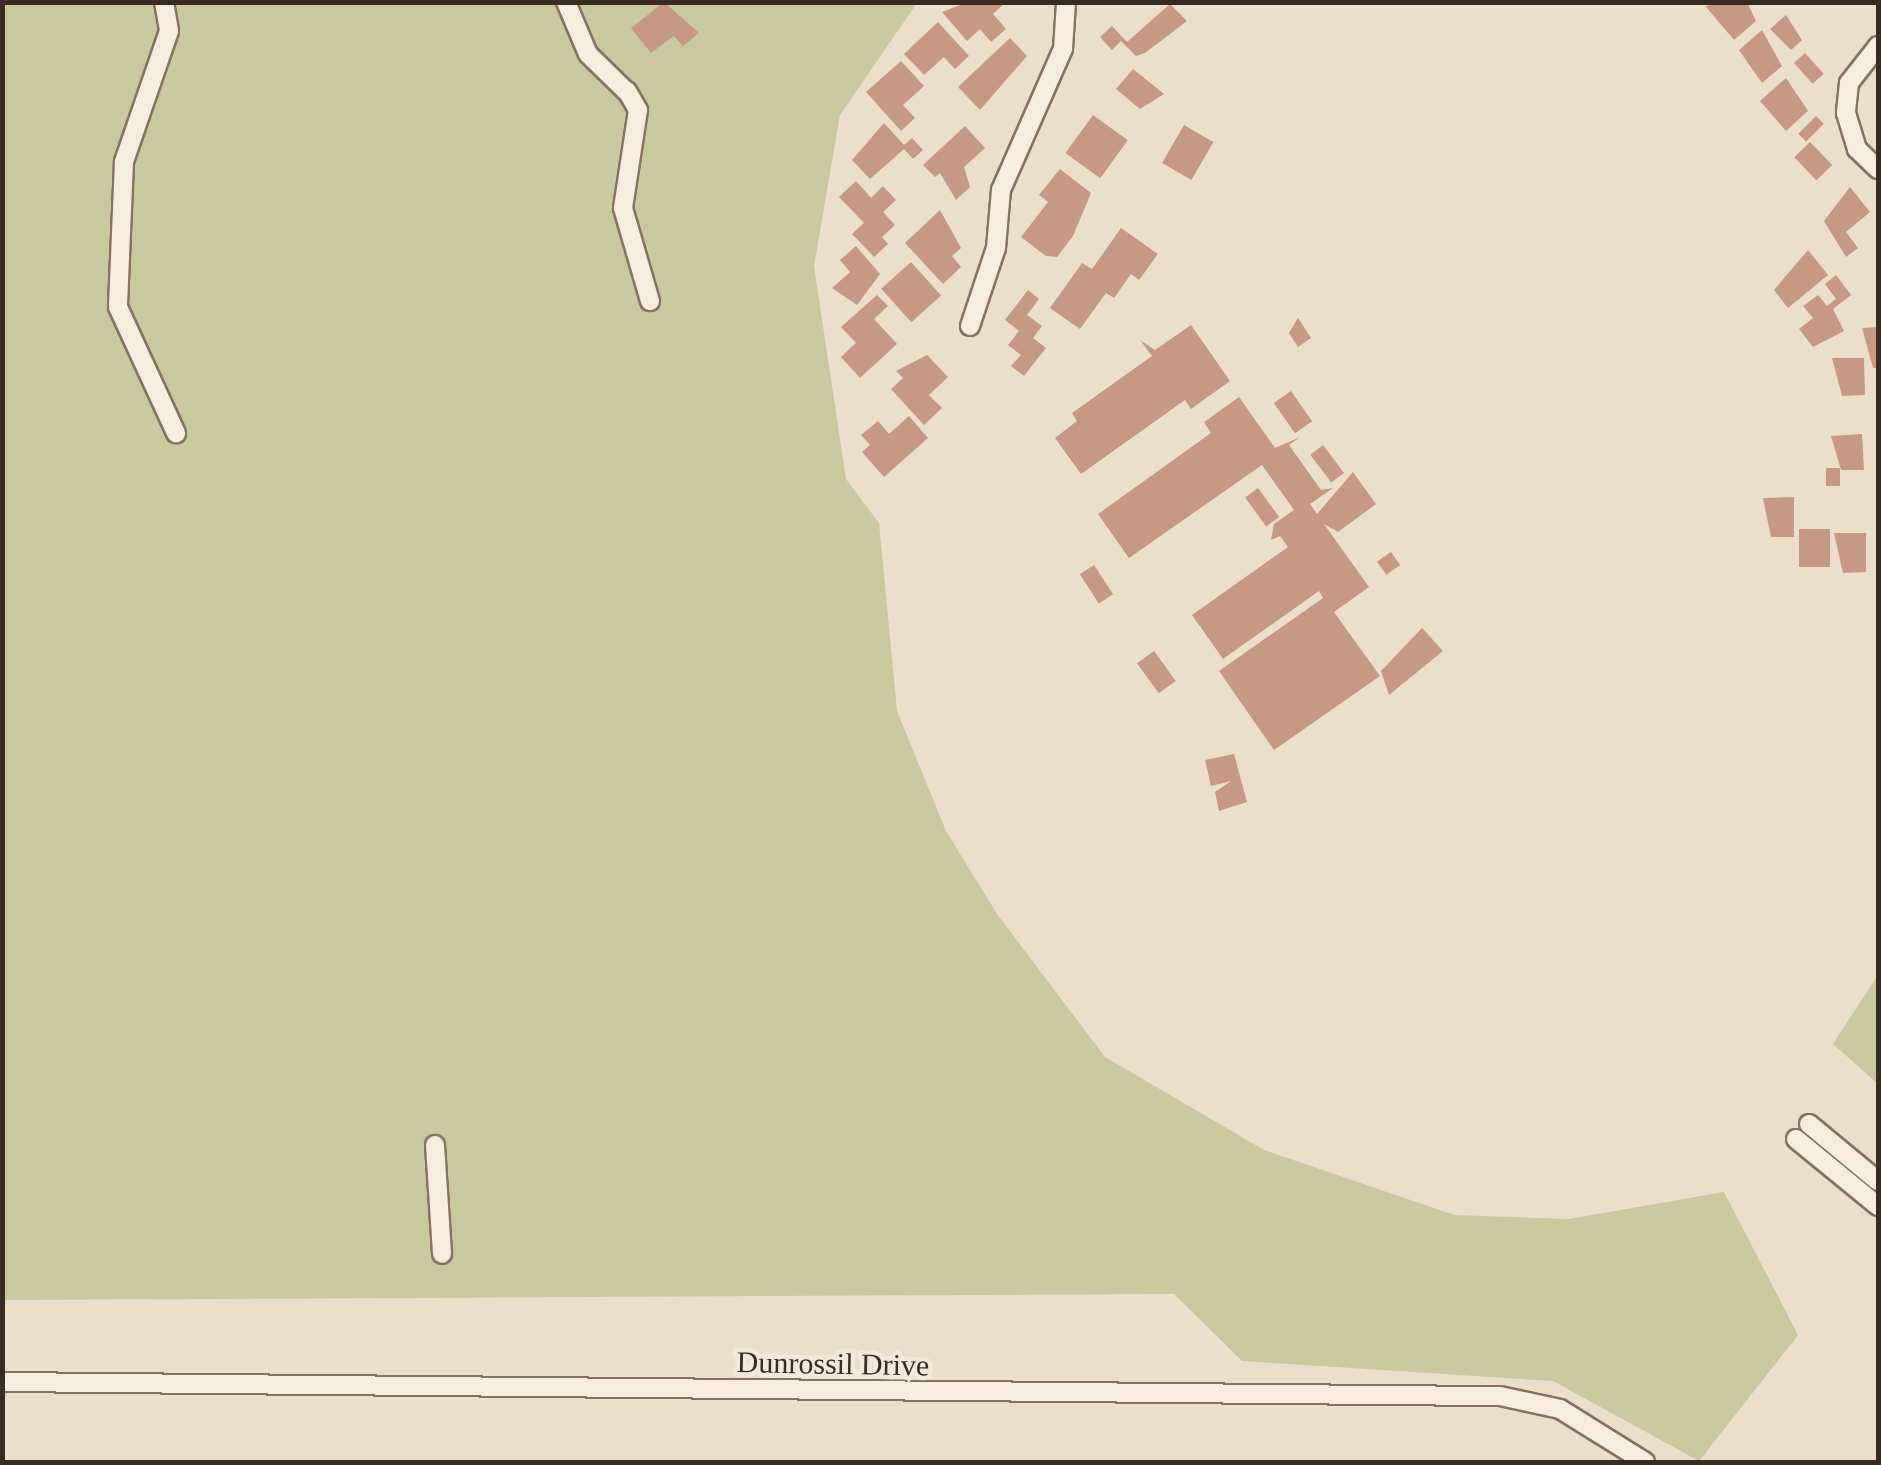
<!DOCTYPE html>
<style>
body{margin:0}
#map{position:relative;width:1881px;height:1465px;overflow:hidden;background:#ebdecb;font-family:"Times New Roman",serif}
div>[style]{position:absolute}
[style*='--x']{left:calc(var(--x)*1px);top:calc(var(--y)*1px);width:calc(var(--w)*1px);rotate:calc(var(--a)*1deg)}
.green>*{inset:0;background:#c8c99f}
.building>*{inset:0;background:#c69984;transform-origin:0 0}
.roads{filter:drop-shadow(2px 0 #877160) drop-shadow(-2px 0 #877160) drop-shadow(0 2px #877160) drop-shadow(0 -2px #877160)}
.minor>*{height:18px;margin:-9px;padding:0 9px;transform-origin:9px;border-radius:9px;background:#f6edde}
span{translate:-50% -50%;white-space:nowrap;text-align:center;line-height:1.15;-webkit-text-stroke:9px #f3e9da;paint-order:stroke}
.street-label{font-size:30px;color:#392b22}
.frame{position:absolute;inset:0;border:5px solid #392b22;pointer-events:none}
</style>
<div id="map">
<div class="green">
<div style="clip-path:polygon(2px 3px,917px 3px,840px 115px,814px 266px,846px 479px,879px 523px,897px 711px,946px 831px,997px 914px,1105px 1057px,1264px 1150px,1454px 1215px,1569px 1219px,1724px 1192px,1798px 1335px,1699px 1461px,1553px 1381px,1242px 1361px,1174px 1294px,3px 1300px)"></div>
<div style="clip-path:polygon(1878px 975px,1878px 1084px,1833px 1044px)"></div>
</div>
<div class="building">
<div style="clip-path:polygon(664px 2px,699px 33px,683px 46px,674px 36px,651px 53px,631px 28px)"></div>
<div style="clip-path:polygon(968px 2px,1006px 2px,993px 14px,1006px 29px,991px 42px,980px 29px,967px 41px,942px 12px)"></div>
<div style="clip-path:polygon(1712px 2px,1747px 2px,1756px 21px,1734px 40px,1706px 7px)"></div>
<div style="clip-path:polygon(1170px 4px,1187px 21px,1145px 53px,1136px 56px,1121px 41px,1112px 50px,1100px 37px,1112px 26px,1127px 42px)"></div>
<div style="clip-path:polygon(1786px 15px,1802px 40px,1791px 50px,1770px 29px)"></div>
<div style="clip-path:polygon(938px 22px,969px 56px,955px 69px,944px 57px,924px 75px,904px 54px)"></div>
<div style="clip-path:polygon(1762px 30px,1782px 66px,1762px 83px,1739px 50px)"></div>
<div style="clip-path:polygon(1010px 38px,1027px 56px,980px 110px,958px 87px)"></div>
<div style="left:1805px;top:53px;width:28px;height:15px;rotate:48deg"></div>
<div style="clip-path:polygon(901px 61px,924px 86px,903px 105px,915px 118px,901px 131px,866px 92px)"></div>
<div style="clip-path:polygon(1133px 69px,1164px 94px,1140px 109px,1116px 89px)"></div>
<div style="clip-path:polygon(1786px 78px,1808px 111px,1786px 131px,1760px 101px)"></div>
<div style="left:1093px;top:115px;width:43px;height:47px;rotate:36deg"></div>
<div style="left:1816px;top:116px;width:11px;height:25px;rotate:45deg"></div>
<div style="clip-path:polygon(884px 123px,904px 145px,912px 138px,923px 150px,913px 159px,904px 149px,870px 179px,852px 160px)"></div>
<div style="left:1184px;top:125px;width:34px;height:44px;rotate:30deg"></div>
<div style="clip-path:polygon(965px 126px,985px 148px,964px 167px,970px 187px,956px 200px,940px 173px,935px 177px,923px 165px)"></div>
<div style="left:1810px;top:142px;width:32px;height:22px;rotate:46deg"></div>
<div style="clip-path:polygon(1060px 169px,1091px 193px,1073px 236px,1057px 257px,1046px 256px,1021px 237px,1048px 202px,1039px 195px)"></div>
<div style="clip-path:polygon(856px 181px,871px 198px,883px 186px,896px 200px,883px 212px,895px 225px,882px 237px,888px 244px,874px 257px,852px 234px,864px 223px,839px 197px)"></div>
<div style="clip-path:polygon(1850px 187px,1870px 212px,1846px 232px,1858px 248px,1846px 257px,1824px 221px)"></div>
<div style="clip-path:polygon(940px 210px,961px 248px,952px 256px,961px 267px,943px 284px,905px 243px)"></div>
<div style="clip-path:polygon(1121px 228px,1158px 254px,1139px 280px,1131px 274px,1114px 298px,1106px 293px,1080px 329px,1050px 308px,1082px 263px,1092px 269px)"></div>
<div style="clip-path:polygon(856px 246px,880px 274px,857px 305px,832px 288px,850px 272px,840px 260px)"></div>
<div style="clip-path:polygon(1808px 250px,1828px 275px,1788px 308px,1774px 290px)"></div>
<div style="left:911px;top:262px;width:45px;height:40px;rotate:48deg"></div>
<div style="clip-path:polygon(1836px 275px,1851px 295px,1833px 309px,1844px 331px,1813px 347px,1799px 329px,1813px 318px,1803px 306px,1818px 295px,1827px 306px,1836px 299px,1825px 284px)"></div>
<div style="clip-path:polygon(1028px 290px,1039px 299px,1027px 315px,1042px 326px,1033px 338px,1046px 348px,1024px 376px,1011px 366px,1021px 355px,1008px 345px,1019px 331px,1005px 320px)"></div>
<div style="clip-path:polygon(877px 295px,888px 306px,874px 319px,897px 344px,860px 378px,841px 357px,856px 343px,841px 327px)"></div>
<div style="clip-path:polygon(1298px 318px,1311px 338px,1298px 347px,1289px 333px)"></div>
<div style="clip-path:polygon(1191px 325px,1230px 381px,1191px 409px,1185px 400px,1081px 474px,1055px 438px,1077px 421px,1072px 413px,1152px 356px,1140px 340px,1155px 350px)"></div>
<div style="clip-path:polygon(1878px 327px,1878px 368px,1873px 368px,1862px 328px)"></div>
<div style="clip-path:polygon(927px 355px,948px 377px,929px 395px,942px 408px,924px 425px,891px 389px,903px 378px,896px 371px)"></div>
<div style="clip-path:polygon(1832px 358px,1864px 358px,1865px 395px,1842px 396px)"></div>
<div style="left:1291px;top:391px;width:37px;height:21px;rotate:55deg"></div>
<div style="clip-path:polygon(1239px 397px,1275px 448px,1300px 437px,1289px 445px,1321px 490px,1333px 488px,1310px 504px,1317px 514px,1353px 472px,1376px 504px,1338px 532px,1324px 524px,1369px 587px,1334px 612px,1380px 676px,1274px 750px,1219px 671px,1323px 598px,1319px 591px,1223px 659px,1192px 615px,1288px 547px,1280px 536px,1271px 540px,1274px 524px,1294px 510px,1262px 465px,1129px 558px,1098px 514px,1211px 433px,1204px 422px)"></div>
<div style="clip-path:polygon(909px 416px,928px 438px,884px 477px,862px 452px,870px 445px,861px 435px,878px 421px,889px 434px)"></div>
<div style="clip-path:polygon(1862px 434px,1864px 470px,1841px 470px,1831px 436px)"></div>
<div style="left:1323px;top:445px;width:35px;height:16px;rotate:53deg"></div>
<div style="left:1826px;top:468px;width:14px;height:18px"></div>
<div style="left:1258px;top:488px;width:36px;height:16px;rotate:54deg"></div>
<div style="clip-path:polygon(1794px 497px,1794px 537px,1771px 537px,1763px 498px)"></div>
<div style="left:1799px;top:529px;width:31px;height:38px"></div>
<div style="clip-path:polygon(1834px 533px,1866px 533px,1866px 572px,1843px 573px)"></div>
<div style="left:1391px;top:552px;width:16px;height:17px;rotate:55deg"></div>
<div style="left:1094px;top:565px;width:35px;height:17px;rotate:57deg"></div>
<div style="clip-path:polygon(1422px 628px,1443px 651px,1389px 695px,1381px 671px)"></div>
<div style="left:1154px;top:651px;width:37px;height:21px;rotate:54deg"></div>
<div style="clip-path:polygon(1234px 754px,1247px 802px,1219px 811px,1215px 792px,1231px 781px,1211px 786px,1205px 760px)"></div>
</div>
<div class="roads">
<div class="minor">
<div style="--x:164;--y:2;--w:29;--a:80"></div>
<div style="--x:169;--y:31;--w:139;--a:109"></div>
<div style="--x:124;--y:162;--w:145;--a:92.4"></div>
<div style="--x:118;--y:307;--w:139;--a:65.3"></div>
<div style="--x:566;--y:2;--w:56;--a:67.1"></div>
<div style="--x:588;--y:54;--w:56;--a:44.3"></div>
<div style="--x:1878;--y:46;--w:47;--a:128.1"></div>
<div style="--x:1849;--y:83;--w:30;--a:96"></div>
<div style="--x:1846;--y:113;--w:38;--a:73"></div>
<div style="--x:1857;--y:149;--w:29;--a:44"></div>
<div style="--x:627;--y:91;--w:22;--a:60"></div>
<div style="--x:638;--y:110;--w:99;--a:98.7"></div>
<div style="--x:623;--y:208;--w:97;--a:73.8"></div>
<div style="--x:970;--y:326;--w:82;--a:-71.6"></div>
<div style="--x:996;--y:248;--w:58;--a:-85.1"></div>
<div style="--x:1001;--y:190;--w:154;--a:-66.3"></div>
<div style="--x:1063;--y:49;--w:47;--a:-86.3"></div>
<div style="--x:1809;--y:1124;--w:89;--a:39.6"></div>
<div style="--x:1796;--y:1139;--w:106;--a:39.3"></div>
<div style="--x:435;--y:1145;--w:109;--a:86.3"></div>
<div style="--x:2;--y:1382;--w:1498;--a:0.54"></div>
<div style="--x:1500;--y:1396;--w:61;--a:12.2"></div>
<div style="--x:1560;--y:1409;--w:100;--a:31.9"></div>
</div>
</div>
<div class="street-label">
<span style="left:833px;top:1364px;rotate:1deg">Dunrossil Drive</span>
</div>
<div class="frame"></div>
</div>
